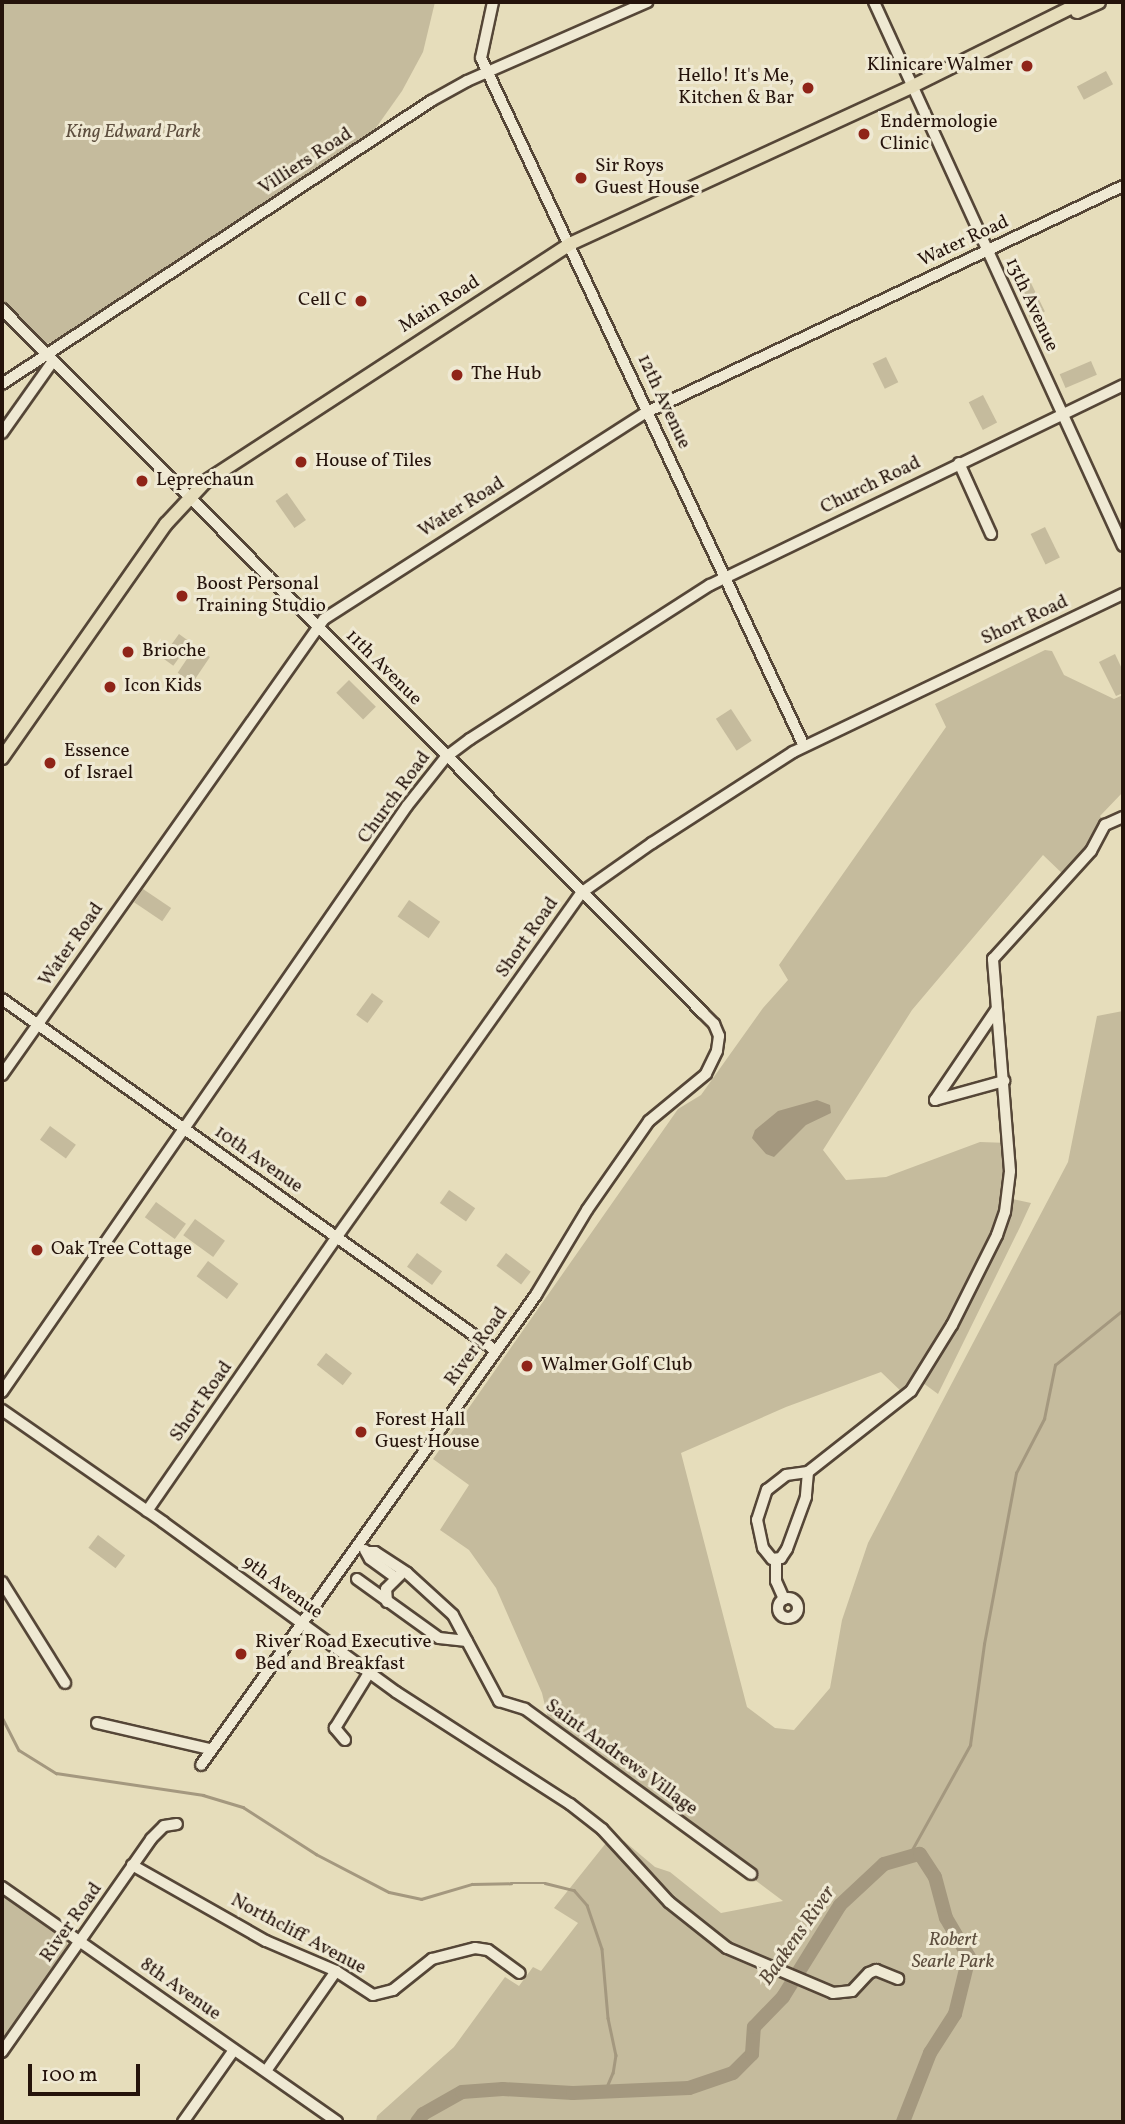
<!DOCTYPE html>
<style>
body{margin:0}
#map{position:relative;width:1125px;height:2124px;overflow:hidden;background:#e6ddbb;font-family:Vollkorn,serif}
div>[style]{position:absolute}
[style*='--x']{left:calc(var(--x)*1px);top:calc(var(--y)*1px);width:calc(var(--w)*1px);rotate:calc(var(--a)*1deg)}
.green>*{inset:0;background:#c5bb9d;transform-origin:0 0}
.water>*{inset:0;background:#a4987f}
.stream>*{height:2.5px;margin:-1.25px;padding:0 1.25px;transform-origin:1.25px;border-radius:1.25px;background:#a4987f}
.river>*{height:14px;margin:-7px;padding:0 7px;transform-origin:7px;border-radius:7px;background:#a4987f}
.roads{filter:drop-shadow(2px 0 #554637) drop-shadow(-2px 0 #554637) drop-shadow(0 2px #554637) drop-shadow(0 -2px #554637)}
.minor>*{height:10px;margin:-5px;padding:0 5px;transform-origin:5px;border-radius:5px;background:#efe9d3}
.minor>.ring{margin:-5px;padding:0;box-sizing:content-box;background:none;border:10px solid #efe9d3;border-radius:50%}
.major>*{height:12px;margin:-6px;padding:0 6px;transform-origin:6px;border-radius:6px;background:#e6ddbb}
.dots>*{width:19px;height:19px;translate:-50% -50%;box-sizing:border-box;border:4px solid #efe9d3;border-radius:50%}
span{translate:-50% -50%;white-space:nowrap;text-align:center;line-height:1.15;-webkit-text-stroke:6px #efe9d3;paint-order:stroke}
.poi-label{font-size:19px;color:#25130b}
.right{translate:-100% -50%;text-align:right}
.left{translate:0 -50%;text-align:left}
.park-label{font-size:19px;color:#5d4e3e;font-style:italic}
.street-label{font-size:19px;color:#25130b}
.water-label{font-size:21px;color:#584839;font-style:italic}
.frame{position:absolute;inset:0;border:4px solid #25130b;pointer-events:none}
.scale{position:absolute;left:28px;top:2064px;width:112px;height:32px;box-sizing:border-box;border:4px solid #25130b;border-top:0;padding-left:9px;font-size:21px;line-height:24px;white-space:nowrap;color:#25130b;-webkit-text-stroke:5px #efe9d3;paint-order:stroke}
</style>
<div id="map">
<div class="green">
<div style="clip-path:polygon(2px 2px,435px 2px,423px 52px,402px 91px,373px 132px,54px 341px,46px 344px,37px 339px,2px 302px)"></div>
<div style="left:1106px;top:71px;width:15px;height:33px;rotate:62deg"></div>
<div style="left:1030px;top:281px;width:34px;height:16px;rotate:64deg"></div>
<div style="left:886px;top:357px;width:28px;height:15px;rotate:64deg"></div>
<div style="left:1091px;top:361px;width:15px;height:34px;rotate:67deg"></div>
<div style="left:983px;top:395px;width:31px;height:16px;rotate:63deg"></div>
<div style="left:287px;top:493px;width:33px;height:14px;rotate:55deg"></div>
<div style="left:1045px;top:527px;width:34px;height:16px;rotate:64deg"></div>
<div style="left:179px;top:634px;width:14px;height:29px;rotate:36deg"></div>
<div style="left:195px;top:647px;width:18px;height:31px;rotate:34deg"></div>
<div style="clip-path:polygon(1045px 650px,1052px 651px,1064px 675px,1114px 699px,1123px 695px,1123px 792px,1100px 816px,1106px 824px,1066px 877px,1043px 855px,912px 1010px,823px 1150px,846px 1180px,886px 1177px,980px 1142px,1009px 1143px,1008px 1198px,1031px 1203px,1020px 1227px,938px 1394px,919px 1380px,906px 1396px,881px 1372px,786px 1407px,681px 1453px,747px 1707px,775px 1728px,794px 1730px,830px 1688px,842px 1620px,868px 1543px,1068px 1162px,1097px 1016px,1123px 1011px,1123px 2122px,376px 2122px,377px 2116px,454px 2047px,505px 1977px,519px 1986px,533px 1967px,541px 1971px,578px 1923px,554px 1908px,610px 1838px,624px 1841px,655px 1867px,670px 1872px,721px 1913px,783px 1901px,550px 1727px,542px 1693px,496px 1588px,469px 1550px,440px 1530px,469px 1485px,433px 1459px,678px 1109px,701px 1095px,763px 1008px,788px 980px,779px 965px,946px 727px,935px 704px)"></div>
<div style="clip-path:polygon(1115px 654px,1123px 671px,1123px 693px,1116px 696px,1099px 662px)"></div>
<div style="left:349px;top:680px;width:38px;height:18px;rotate:45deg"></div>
<div style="left:731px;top:709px;width:38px;height:18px;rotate:57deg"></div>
<div style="left:143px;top:889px;width:34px;height:16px;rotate:34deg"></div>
<div style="left:409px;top:900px;width:38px;height:20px;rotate:35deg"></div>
<div style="left:372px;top:993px;width:14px;height:27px;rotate:36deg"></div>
<div style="left:50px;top:1126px;width:32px;height:17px;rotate:36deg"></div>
<div style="left:449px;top:1190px;width:32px;height:16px;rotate:35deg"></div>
<div style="left:156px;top:1202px;width:37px;height:19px;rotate:36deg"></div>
<div style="left:195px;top:1219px;width:37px;height:20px;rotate:36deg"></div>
<div style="left:417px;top:1253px;width:31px;height:17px;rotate:36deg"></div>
<div style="left:506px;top:1253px;width:31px;height:16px;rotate:37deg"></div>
<div style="left:208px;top:1261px;width:38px;height:19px;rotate:37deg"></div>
<div style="left:326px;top:1353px;width:33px;height:15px;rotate:38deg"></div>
<div style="left:98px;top:1535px;width:34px;height:16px;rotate:37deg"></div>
<div style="clip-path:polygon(2px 1891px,64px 1934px,68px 1946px,2px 2044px)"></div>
</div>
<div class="water">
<div style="clip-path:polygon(817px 1100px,830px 1105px,831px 1113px,806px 1125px,774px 1157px,766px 1154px,752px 1138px,755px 1130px,778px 1111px)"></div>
</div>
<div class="stream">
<div style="--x:2;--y:1717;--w:37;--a:63"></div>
<div style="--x:19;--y:1750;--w:44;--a:31.9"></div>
<div style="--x:56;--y:1773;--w:149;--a:8.5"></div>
<div style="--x:203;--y:1795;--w:42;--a:16.7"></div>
<div style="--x:243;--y:1807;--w:87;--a:32.8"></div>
<div style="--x:316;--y:1854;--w:82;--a:27.5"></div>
<div style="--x:389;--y:1892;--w:33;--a:12"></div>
<div style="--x:421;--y:1899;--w:53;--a:-16.4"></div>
<div style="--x:472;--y:1884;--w:39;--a:-1"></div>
<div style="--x:511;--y:1883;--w:34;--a:0"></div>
<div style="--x:545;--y:1883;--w:30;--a:14"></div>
<div style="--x:574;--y:1890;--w:20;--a:49"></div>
<div style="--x:587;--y:1905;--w:46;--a:71.2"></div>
<div style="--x:602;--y:1949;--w:69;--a:85"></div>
<div style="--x:608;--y:2018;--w:38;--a:78"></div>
<div style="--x:616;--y:2055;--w:18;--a:99"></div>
<div style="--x:613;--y:2073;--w:21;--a:113"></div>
<div style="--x:908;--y:1857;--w:128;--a:-61"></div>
<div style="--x:970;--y:1745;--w:102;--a:-82.1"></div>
<div style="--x:984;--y:1644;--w:174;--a:-79.4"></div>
<div style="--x:1016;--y:1473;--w:61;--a:-62.6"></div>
<div style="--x:1044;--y:1419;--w:55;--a:-78.5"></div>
<div style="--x:1055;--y:1365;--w:87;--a:-39"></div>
</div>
<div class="river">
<div style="--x:417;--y:2122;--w:10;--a:-53"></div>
<div style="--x:423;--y:2114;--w:45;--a:-29.4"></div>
<div style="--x:462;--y:2092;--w:41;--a:-4.2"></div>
<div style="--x:503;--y:2089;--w:70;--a:3.3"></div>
<div style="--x:573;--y:2093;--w:116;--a:-2.5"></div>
<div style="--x:689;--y:2088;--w:46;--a:-18.8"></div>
<div style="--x:733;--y:2073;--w:27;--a:-45"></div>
<div style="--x:752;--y:2054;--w:27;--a:-86"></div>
<div style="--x:754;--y:2027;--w:42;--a:-46"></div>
<div style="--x:783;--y:1997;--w:108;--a:-58.2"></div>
<div style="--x:840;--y:1905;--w:60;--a:-43"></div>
<div style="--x:884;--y:1864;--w:37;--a:-16"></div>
<div style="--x:920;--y:1854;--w:27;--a:57"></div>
<div style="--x:935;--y:1877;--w:42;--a:75"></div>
<div style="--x:946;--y:1918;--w:45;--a:59.5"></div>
<div style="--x:969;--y:1957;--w:59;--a:103.8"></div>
<div style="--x:955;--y:2014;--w:46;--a:122.7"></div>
<div style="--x:930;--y:2053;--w:74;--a:111.4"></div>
</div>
<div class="roads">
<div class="minor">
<div style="--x:493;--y:2;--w:57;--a:102.1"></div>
<div style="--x:481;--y:58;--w:760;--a:64.85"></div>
<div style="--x:874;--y:2;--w:598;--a:65.41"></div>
<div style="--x:2;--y:309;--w:993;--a:45.12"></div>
<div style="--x:703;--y:1013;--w:16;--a:45"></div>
<div style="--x:714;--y:1024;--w:13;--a:67"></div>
<div style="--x:719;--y:1036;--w:15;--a:98"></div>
<div style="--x:717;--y:1051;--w:25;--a:116"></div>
<div style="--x:706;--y:1074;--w:74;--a:140.5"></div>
<div style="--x:649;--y:1121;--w:108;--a:124.9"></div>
<div style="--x:587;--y:1210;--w:99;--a:121"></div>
<div style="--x:536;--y:1295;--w:577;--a:125.48"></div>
<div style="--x:2;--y:384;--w:514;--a:-33.41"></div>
<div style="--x:431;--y:101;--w:41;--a:-29.1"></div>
<div style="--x:467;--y:81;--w:197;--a:-23.7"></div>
<div style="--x:2;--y:433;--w:88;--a:-54.7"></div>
<div style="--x:959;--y:463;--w:78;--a:65.7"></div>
<div style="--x:2;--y:999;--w:605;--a:35.45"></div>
<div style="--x:2;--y:1075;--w:558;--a:-54.77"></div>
<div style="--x:324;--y:619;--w:384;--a:-32.7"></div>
<div style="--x:647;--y:412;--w:527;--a:-25.4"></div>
<div style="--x:935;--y:1100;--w:109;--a:-55.9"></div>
<div style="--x:935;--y:1100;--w:72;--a:-15.4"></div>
<div style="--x:2;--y:1392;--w:712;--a:-55.35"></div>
<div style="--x:407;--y:806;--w:63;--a:-51.5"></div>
<div style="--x:446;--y:757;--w:30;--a:-37"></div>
<div style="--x:470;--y:739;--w:285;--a:-32.7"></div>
<div style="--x:710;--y:585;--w:459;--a:-25.8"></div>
<div style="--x:2;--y:1410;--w:196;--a:34.8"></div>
<div style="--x:163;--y:1522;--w:288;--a:36.1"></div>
<div style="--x:396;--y:1692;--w:207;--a:32.8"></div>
<div style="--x:570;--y:1804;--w:41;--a:38"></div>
<div style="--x:602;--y:1829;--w:99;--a:47.5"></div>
<div style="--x:669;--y:1902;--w:74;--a:38.4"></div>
<div style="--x:727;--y:1948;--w:115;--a:23"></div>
<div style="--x:833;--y:1993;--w:19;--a:-6"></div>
<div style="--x:852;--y:1991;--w:25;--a:-47"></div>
<div style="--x:869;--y:1973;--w:8;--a:-23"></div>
<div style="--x:876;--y:1970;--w:24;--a:22"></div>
<div style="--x:808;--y:1472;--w:25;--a:95"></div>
<div style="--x:806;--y:1497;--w:55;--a:110.1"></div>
<div style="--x:787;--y:1549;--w:11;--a:124"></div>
<div style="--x:781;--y:1558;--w:9;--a:174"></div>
<div style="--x:772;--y:1559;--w:14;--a:-129"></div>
<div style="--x:763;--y:1548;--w:29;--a:-102"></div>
<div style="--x:757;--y:1520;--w:32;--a:-72"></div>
<div style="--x:767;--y:1490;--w:24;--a:-38"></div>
<div style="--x:786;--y:1475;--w:22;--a:-8"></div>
<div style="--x:808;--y:1472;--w:131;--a:-38.2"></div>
<div style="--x:911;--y:1391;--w:78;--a:-58.2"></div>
<div style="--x:952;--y:1325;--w:101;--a:-63.4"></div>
<div style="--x:997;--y:1235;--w:24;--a:-71"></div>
<div style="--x:1005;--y:1212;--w:41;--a:-83"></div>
<div style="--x:1010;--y:1171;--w:213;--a:-94.6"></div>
<div style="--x:993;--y:959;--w:146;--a:-47.8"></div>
<div style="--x:1091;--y:851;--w:30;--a:-62"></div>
<div style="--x:1105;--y:825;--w:20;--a:-24"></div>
<div style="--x:147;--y:1511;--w:332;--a:-55.3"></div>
<div style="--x:336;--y:1238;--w:423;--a:-54.6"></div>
<div style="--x:581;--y:893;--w:87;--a:-35.2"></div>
<div style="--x:652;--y:843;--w:168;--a:-32.8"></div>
<div style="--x:793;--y:752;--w:366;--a:-25.6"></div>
<div style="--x:365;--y:1550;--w:10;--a:61"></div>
<div style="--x:370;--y:1559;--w:31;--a:36"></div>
<div style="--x:367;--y:1552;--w:8;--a:0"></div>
<div style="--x:375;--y:1552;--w:38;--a:33"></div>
<div style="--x:407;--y:1573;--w:62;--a:42.4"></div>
<div style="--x:453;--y:1615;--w:98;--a:61.9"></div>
<div style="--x:499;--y:1701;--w:27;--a:17"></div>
<div style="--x:525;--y:1709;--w:280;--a:36.1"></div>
<div style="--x:776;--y:1560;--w:21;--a:90"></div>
<div style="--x:776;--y:1581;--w:20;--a:66"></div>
<div style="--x:357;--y:1579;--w:101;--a:35.7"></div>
<div style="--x:439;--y:1638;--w:28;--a:6"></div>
<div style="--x:2;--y:1582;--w:119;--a:58"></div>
<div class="ring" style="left:778px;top:1598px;width:10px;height:10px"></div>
<div style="--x:387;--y:1602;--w:13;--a:-94"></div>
<div style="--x:386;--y:1589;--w:20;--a:-45"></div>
<div style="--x:97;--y:1723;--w:116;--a:13"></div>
<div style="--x:345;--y:1740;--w:16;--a:-130"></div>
<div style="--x:335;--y:1728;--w:65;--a:-58.3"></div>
<div style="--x:132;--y:1865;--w:154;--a:29.6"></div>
<div style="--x:266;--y:1941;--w:76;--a:23.2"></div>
<div style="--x:336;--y:1971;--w:44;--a:33"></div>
<div style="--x:373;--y:1995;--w:21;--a:-14"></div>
<div style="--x:393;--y:1990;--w:50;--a:-38.5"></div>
<div style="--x:432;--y:1959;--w:44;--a:-14.3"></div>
<div style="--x:475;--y:1948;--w:13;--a:9"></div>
<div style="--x:488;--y:1950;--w:39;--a:36"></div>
<div style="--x:2;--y:1887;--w:409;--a:35"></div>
<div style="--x:2;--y:2052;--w:260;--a:-55"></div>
<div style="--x:151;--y:1839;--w:18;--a:-45"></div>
<div style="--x:164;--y:1826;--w:13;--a:-9"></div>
<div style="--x:266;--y:2071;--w:122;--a:-55"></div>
<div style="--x:183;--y:2122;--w:88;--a:-54.7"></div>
</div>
<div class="major">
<div style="--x:1077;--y:12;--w:24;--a:-24"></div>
<div style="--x:2;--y:758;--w:286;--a:-55"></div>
<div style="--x:166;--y:524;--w:57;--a:-47.1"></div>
<div style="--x:205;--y:482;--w:436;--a:-33.1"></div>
<div style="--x:570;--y:244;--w:378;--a:-24.7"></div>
<div style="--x:913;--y:86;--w:189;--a:-26.4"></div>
</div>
</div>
<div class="dots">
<div style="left:1027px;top:66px;background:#8f2418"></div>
<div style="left:808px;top:88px;background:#8f2418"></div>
<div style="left:864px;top:134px;background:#8f2418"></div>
<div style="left:581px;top:178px;background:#8f2418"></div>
<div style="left:361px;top:301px;background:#8f2418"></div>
<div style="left:457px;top:375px;background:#8f2418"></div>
<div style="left:301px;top:462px;background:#8f2418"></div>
<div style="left:142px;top:481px;background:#8f2418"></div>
<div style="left:182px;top:596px;background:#8f2418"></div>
<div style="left:128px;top:652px;background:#8f2418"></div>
<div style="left:110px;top:687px;background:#8f2418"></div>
<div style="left:50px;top:763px;background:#8f2418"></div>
<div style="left:37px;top:1250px;background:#8f2418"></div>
<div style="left:527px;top:1366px;background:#8f2418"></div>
<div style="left:361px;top:1432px;background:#8f2418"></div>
<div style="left:241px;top:1654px;background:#8f2418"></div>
</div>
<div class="poi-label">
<span class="right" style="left:1013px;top:66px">Klinicare Walmer</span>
<span class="right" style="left:794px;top:88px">Hello! It's Me,<br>Kitchen &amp; Bar</span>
<span class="left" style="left:880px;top:134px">Endermologie<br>Clinic</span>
<span class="left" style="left:595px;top:178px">Sir Roys<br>Guest House</span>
<span class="right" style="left:347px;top:301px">Cell C</span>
<span class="left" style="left:471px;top:375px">The Hub</span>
<span class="left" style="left:315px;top:462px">House of Tiles</span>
<span class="left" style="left:156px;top:481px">Leprechaun</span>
<span class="left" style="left:196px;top:596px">Boost Personal<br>Training Studio</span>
<span class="left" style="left:142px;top:652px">Brioche</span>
<span class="left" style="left:124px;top:687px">Icon Kids</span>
<span class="left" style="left:64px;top:763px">Essence<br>of Israel</span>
<span class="left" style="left:51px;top:1250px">Oak Tree Cottage</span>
<span class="left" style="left:541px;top:1366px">Walmer Golf Club</span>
<span class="left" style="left:375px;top:1432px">Forest Hall<br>Guest House</span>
<span class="left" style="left:255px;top:1654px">River Road Executive<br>Bed and Breakfast</span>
</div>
<div class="park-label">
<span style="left:133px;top:133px">King Edward Park</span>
<span style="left:953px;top:1952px">Robert<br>Searle Park</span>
</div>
<div class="street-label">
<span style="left:306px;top:162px;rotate:-33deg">Villiers Road</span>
<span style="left:964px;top:242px;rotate:-25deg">Water Road</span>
<span style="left:440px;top:305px;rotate:-32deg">Main Road</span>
<span style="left:1031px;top:305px;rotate:65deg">13th Avenue</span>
<span style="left:663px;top:402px;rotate:65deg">12th Avenue</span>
<span style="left:871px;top:486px;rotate:-26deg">Church Road</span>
<span style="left:462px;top:508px;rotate:-32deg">Water Road</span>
<span style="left:1025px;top:621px;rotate:-25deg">Short Road</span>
<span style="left:383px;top:668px;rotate:45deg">11th Avenue</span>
<span style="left:395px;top:798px;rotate:-54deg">Church Road</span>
<span style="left:528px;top:938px;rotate:-55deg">Short Road</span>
<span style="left:72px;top:945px;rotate:-55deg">Water Road</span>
<span style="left:258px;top:1160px;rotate:35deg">10th Avenue</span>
<span style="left:477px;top:1347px;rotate:-54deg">River Road</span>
<span style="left:202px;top:1402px;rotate:-55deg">Short Road</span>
<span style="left:282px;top:1588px;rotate:36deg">9th Avenue</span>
<span style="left:621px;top:1758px;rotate:36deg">Saint Andrews Village</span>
<span style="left:72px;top:1923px;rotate:-55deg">River Road</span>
<span style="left:298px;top:1935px;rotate:28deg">Northcliff Avenue</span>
<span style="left:180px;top:1990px;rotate:35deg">8th Avenue</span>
</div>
<div class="water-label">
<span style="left:798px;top:1936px;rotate:-55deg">Baakens River</span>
</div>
<div class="frame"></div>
<div class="scale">100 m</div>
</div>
